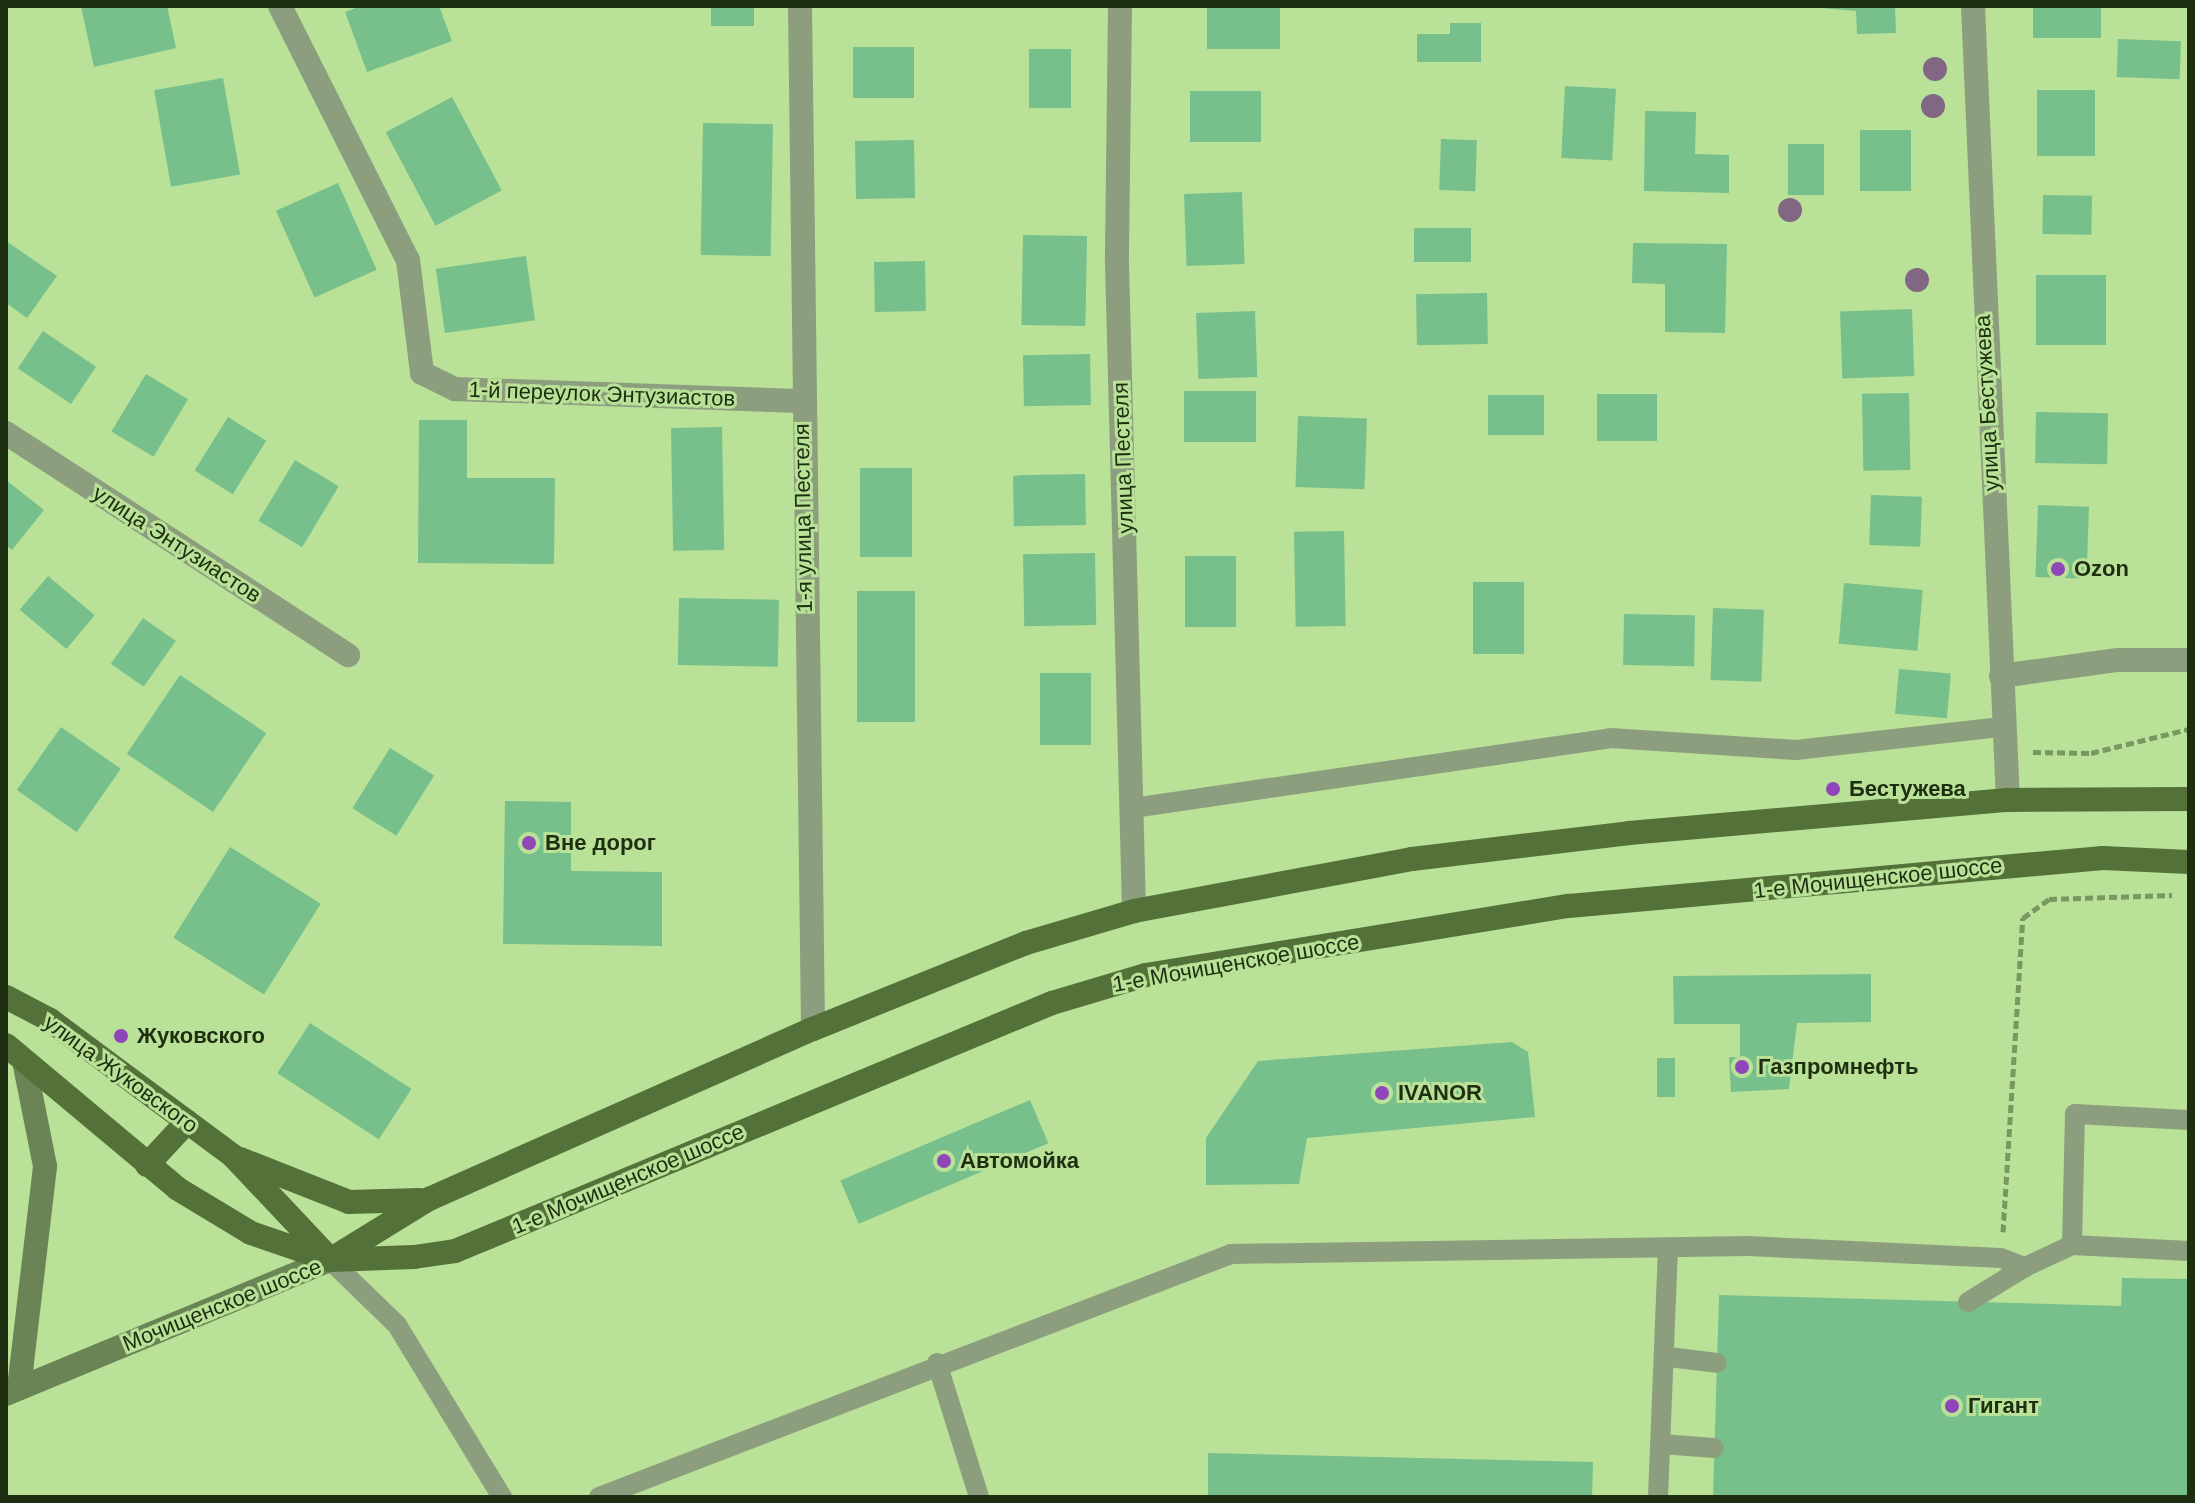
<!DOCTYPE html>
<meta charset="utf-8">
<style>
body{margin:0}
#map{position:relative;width:2195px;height:1503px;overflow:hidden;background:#b9e198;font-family:Arial,sans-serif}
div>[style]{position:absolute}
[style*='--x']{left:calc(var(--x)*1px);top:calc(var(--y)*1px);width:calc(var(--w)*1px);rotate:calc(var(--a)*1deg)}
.building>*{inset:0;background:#77c08b;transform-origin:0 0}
.path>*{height:5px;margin-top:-2.5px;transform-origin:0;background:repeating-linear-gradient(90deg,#799760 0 8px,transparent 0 12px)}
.lane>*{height:20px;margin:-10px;padding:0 10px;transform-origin:10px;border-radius:10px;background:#8d9e7f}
.street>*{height:24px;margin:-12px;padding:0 12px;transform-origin:12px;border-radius:12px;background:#8d9e7f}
.secondary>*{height:24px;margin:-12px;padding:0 12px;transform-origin:12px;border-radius:12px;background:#6b8456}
.primary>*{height:24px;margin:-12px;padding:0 12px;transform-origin:12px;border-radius:12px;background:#537138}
.trees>*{width:24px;height:24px;margin:-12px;border-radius:50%;background:#816784}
.dots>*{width:22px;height:22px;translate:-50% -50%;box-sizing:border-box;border:4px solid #b9e198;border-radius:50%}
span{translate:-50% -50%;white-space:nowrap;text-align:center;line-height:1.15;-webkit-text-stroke:6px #b9e198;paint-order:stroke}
.street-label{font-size:22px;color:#1e2e10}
.poi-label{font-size:22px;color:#1e2e10;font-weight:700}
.left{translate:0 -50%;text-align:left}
.frame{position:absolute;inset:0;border:8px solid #1e2e10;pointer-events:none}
</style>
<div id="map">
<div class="building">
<div style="clip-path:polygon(81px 6px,167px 6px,176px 48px,94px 67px)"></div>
<div style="clip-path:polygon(361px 6px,439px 6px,452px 41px,367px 72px,345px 12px)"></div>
<div style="left:711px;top:6px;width:43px;height:20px"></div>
<div style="left:1207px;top:6px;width:73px;height:43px"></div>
<div style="clip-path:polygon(1798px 6px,1895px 6px,1896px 33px,1857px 34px,1856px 11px)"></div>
<div style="left:2033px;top:6px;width:68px;height:32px"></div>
<div style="clip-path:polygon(1450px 23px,1481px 23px,1481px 62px,1417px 62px,1417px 34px,1450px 34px)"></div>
<div style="left:2118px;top:39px;width:63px;height:38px;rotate:2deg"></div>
<div style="left:914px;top:47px;width:51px;height:61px;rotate:90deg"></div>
<div style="left:1071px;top:49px;width:59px;height:42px;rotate:90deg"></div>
<div style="left:223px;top:78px;width:98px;height:70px;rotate:80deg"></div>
<div style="left:1565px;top:86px;width:51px;height:72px;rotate:3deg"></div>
<div style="left:2037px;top:90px;width:58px;height:66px"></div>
<div style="left:1190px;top:91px;width:71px;height:51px"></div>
<div style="left:452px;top:97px;width:106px;height:75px;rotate:62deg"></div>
<div style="clip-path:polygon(1645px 111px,1696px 112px,1695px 154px,1729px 155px,1729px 193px,1644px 191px)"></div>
<div style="left:703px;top:123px;width:70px;height:132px;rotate:1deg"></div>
<div style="left:1860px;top:130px;width:51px;height:61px"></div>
<div style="left:1441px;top:139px;width:36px;height:51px;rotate:2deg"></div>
<div style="left:914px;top:140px;width:58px;height:59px;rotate:89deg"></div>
<div style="left:1788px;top:144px;width:36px;height:51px"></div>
<div style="left:338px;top:183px;width:95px;height:68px;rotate:66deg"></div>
<div style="left:1242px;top:192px;width:72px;height:58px;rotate:88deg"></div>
<div style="left:2043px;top:195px;width:49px;height:39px;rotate:1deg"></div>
<div style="left:1414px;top:228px;width:57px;height:34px"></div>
<div style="left:1023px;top:235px;width:64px;height:90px;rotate:1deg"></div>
<div style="clip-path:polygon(6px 241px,57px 276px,27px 318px,6px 303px)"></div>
<div style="clip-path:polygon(1633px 243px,1727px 244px,1725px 333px,1665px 332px,1665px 284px,1632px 283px)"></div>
<div style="left:526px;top:256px;width:65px;height:91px;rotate:82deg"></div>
<div style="left:925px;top:261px;width:50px;height:51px;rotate:89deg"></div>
<div style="left:2036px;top:275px;width:70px;height:70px"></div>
<div style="left:1487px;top:293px;width:51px;height:71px;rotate:89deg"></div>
<div style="left:1912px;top:309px;width:67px;height:72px;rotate:88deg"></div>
<div style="left:1255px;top:311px;width:66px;height:59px;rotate:88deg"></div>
<div style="left:43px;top:331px;width:64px;height:45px;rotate:34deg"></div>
<div style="left:1090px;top:354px;width:51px;height:67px;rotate:89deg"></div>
<div style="left:146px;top:374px;width:49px;height:67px;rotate:31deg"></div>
<div style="left:1184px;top:391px;width:72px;height:51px"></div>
<div style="left:1909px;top:393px;width:77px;height:47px;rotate:89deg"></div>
<div style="left:1597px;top:394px;width:60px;height:47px"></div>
<div style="left:1488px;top:395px;width:56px;height:40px"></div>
<div style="left:2036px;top:412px;width:72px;height:51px;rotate:1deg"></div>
<div style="left:1298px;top:416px;width:69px;height:71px;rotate:2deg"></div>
<div style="left:228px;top:417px;width:45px;height:63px;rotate:32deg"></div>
<div style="clip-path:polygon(419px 420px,467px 420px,467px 478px,555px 478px,554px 564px,418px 563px)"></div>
<div style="left:722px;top:427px;width:123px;height:51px;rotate:89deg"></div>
<div style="left:295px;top:460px;width:51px;height:71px;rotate:31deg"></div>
<div style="left:912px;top:468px;width:89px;height:52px;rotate:90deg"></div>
<div style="left:1085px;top:474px;width:51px;height:72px;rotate:89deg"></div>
<div style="clip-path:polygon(6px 480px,44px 510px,12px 550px,6px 545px)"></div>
<div style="left:1871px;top:495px;width:51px;height:50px;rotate:2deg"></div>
<div style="left:2038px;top:505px;width:51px;height:72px;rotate:2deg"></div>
<div style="left:1344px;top:531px;width:95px;height:50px;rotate:89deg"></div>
<div style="left:1095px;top:553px;width:72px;height:72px;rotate:89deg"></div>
<div style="left:1185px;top:556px;width:51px;height:71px"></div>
<div style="left:48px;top:576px;width:61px;height:44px;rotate:40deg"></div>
<div style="left:1473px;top:582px;width:51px;height:72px"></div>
<div style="left:1844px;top:583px;width:79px;height:61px;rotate:5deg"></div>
<div style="left:857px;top:591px;width:58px;height:131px"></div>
<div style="left:679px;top:598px;width:100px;height:67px;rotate:1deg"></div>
<div style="left:1713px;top:608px;width:51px;height:72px;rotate:2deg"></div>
<div style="left:1624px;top:614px;width:71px;height:51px;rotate:1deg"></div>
<div style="left:143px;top:618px;width:40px;height:56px;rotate:35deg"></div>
<div style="left:1899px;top:669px;width:52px;height:45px;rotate:5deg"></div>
<div style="left:1040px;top:673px;width:51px;height:72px"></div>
<div style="left:180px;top:675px;width:104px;height:95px;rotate:34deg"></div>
<div style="left:61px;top:727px;width:73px;height:77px;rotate:35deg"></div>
<div style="left:390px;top:748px;width:52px;height:71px;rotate:32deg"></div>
<div style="clip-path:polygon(505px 801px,571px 802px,571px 871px,662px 872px,662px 946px,503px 944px)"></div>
<div style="left:230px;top:847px;width:107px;height:107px;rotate:32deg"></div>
<div style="clip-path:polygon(1871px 974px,1871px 1022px,1797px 1023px,1789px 1089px,1731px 1092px,1729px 1057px,1740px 1057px,1740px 1024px,1674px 1024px,1673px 976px)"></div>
<div style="left:310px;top:1023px;width:121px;height:60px;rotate:33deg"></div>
<div style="clip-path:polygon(1512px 1042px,1528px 1052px,1535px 1117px,1307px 1138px,1299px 1184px,1206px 1185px,1206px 1138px,1258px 1061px)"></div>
<div style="left:1657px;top:1058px;width:18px;height:39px"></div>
<div style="left:1030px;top:1100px;width:47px;height:206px;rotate:67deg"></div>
<div style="clip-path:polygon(2122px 1278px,2189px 1279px,2189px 1497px,1713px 1497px,1719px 1295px,2121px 1306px)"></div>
<div style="clip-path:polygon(1208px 1453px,1593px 1462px,1592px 1497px,1208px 1497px)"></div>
</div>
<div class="path">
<div style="--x:2033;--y:752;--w:58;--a:1"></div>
<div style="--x:2091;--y:753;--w:101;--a:-13.8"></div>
<div style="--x:2003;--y:1232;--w:315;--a:-86.4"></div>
<div style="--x:2023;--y:918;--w:32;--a:-36"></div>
<div style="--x:2049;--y:899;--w:123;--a:-1.9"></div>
</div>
<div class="lane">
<div style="--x:1133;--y:808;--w:482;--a:-8.3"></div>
<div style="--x:1610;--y:738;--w:186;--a:3.7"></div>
<div style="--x:1796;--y:750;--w:207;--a:-6.4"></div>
<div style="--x:2072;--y:1245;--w:131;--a:-88.7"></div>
<div style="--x:2075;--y:1114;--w:114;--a:3"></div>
<div style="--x:330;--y:1260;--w:93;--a:44.1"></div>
<div style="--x:397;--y:1325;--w:202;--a:58.6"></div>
<div style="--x:1968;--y:1302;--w:67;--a:-31.6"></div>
<div style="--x:1669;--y:1357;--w:48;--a:7.1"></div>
<div style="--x:937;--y:1363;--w:140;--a:72.6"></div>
<div style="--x:1662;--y:1444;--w:52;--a:4.4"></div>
<div style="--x:599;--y:1497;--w:677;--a:-21.03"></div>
<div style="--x:1231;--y:1254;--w:517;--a:-0.89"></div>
<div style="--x:1748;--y:1246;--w:253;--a:2.7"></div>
<div style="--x:2001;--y:1258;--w:26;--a:21"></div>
<div style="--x:2025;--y:1267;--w:52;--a:-25.1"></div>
<div style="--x:2072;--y:1245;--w:117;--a:2.9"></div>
<div style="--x:1658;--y:1497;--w:245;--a:-87.7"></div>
</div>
<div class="street">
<div style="--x:280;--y:6;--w:284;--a:63.3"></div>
<div style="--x:408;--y:260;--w:114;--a:82.9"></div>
<div style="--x:422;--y:373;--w:37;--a:26"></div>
<div style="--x:455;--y:389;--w:345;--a:2"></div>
<div style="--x:800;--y:6;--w:1023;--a:89.27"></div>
<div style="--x:1120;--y:6;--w:258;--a:90.7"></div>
<div style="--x:1117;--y:264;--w:647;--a:88.49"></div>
<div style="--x:1973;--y:6;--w:795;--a:87.48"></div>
<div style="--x:6;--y:433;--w:408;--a:33"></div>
<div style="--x:2001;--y:676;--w:118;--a:-7.8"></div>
<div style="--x:2118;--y:660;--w:71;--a:0"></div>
</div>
<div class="secondary">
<div style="--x:19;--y:1388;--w:224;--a:-83.3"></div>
<div style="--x:45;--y:1166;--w:102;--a:-101.3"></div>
<div style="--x:6;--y:1394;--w:351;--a:-22.5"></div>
</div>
<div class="primary">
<div style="--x:6;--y:997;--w:50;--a:27.6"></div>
<div style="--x:50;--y:1020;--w:228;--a:36.6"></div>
<div style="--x:233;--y:1156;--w:140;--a:46.7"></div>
<div style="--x:6;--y:1045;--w:224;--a:39.9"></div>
<div style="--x:178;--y:1189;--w:85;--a:31.1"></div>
<div style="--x:251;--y:1233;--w:83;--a:18.9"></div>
<div style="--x:330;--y:1260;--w:84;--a:-2"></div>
<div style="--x:414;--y:1257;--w:41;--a:-8.3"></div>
<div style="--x:455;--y:1251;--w:646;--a:-22.56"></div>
<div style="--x:1052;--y:1003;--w:98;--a:-16.6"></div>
<div style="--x:1146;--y:975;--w:429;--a:-9.3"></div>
<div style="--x:1569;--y:906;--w:536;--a:-5.14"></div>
<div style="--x:2103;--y:858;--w:86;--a:2.7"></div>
<div style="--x:240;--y:1159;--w:117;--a:21.5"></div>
<div style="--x:349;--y:1202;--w:70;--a:-1.6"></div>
<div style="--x:147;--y:1165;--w:59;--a:-47.1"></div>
<div style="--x:333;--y:1258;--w:113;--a:-31.6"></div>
<div style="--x:429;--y:1199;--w:420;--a:-23.9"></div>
<div style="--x:813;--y:1029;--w:230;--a:-22"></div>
<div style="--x:1026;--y:943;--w:113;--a:-16.5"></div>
<div style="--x:1134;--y:911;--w:283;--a:-10.6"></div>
<div style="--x:1412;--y:859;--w:219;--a:-6.8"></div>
<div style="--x:1629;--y:833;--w:380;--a:-5"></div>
<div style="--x:2008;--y:800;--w:181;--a:-0.3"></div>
</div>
<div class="trees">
<div style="left:1935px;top:69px"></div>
<div style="left:1933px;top:106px"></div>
<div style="left:1790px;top:210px"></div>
<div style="left:1917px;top:280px"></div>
</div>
<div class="dots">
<div style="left:2058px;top:569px;background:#8f46b8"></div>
<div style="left:1833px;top:789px;background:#8f46b8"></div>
<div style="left:529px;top:843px;background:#8f46b8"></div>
<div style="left:121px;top:1036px;background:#8f46b8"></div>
<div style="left:1742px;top:1067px;background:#8f46b8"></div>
<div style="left:1382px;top:1093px;background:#8f46b8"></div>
<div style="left:944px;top:1161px;background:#8f46b8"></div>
<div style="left:1952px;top:1406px;background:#8f46b8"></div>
</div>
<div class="street-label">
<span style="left:602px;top:394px;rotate:2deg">1-й переулок Энтузиастов</span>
<span style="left:1987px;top:403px;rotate:-93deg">улица Бестужева</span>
<span style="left:1123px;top:458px;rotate:-92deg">улица Пестеля</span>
<span style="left:803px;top:518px;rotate:-91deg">1-я улица Пестеля</span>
<span style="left:177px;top:544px;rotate:33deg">улица Энтузиастов</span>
<span style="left:1878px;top:878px;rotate:-6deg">1-е Мочищенское шоссе</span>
<span style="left:1236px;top:963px;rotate:-10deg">1-е Мочищенское шоссе</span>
<span style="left:121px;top:1074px;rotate:36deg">улица Жуковского</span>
<span style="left:628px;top:1179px;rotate:-23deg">1-е Мочищенское шоссе</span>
<span style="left:222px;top:1305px;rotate:-22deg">Мочищенское шоссе</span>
</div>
<div class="poi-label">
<span class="left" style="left:2074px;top:569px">Ozon</span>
<span class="left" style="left:1849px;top:789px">Бестужева</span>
<span class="left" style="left:545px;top:843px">Вне дорог</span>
<span class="left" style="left:137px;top:1036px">Жуковского</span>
<span class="left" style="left:1758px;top:1067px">Газпромнефть</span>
<span class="left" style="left:1398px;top:1093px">IVANOR</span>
<span class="left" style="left:960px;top:1161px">Автомойка</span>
<span class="left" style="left:1968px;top:1406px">Гигант</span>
</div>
<div class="frame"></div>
</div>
